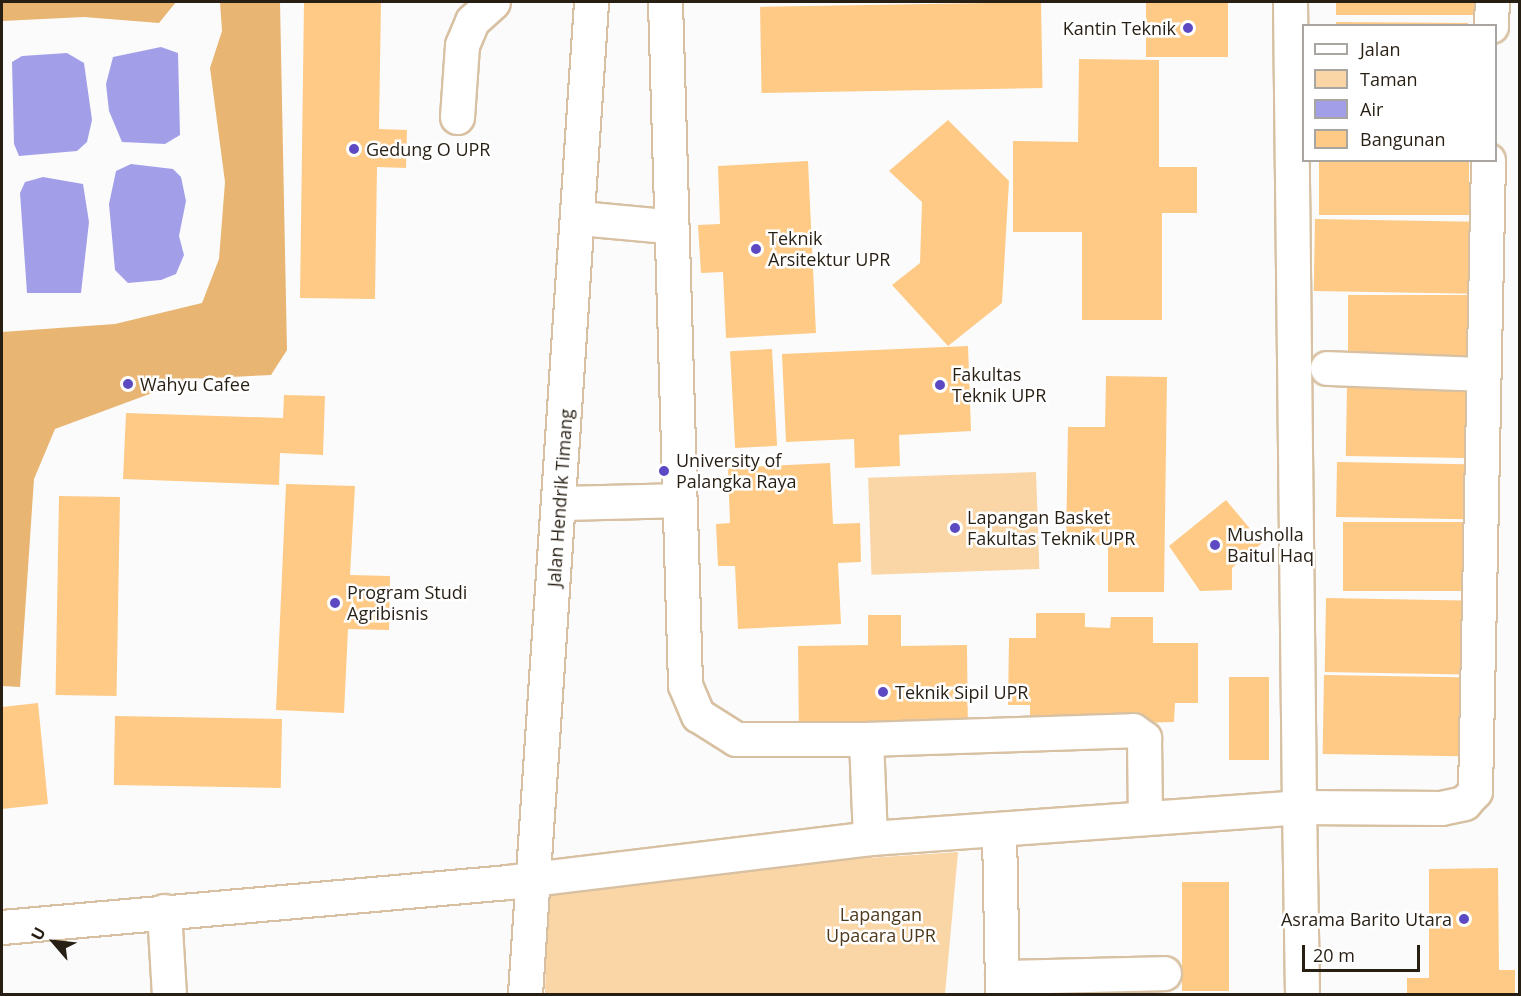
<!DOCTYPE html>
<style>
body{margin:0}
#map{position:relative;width:1521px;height:996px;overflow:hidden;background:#fbfbfb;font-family:"Open Sans",sans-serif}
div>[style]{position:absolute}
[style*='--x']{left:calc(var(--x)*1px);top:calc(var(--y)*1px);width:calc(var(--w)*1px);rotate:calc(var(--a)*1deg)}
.green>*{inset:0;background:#fad5a6;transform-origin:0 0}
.forest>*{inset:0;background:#e9b572}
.water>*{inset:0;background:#a29fe8}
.building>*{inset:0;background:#feca86;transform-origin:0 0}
.roads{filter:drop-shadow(2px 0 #d8c1a3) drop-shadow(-2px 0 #d8c1a3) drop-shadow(0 2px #d8c1a3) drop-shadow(0 -2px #d8c1a3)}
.minor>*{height:33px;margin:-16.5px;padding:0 16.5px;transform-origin:16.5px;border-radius:16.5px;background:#fff}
.dots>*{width:16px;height:16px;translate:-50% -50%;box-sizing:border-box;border:3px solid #fff;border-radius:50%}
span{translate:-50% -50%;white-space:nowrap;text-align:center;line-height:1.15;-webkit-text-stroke:5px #fff;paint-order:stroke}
.poi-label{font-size:18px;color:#281f14}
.right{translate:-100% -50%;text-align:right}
.left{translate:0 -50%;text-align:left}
.street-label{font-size:18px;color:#281f14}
.park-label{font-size:18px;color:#4f391c}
.frame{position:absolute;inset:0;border:3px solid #281f14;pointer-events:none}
.legend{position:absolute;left:1302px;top:24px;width:195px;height:138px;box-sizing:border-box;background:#fff;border:2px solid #a9a5a1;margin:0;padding:8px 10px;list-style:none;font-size:18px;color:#281f14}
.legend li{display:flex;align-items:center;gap:12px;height:30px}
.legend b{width:30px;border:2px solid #a9a5a1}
.north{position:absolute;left:24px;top:912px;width:60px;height:60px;-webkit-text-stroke:4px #fff;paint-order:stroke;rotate:298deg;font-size:16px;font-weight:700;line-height:24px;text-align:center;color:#281f14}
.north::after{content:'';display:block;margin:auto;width:21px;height:27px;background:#281f14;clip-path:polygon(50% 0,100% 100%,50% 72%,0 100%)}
.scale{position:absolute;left:1302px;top:945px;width:118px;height:27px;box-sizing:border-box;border:3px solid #281f14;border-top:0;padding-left:8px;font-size:18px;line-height:21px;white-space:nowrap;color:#281f14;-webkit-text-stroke:4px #fff;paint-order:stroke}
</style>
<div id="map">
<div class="green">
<div style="left:1036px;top:472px;width:97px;height:168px;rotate:88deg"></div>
<div style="clip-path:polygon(958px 852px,945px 994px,545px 994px,548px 879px)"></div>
</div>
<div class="forest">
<div style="clip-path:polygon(2px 2px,176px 2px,159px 23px,84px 17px,2px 21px)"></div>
<div style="clip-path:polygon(220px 2px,280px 2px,287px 350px,271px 375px,190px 379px,55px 429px,34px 479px,20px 687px,2px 686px,2px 332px,115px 324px,202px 303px,219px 259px,225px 182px,210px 68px,222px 31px)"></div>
</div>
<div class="water">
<div style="clip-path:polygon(161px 47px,178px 53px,180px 135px,165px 144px,122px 142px,109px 111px,106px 84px,113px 57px)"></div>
<div style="clip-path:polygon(67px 53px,84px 63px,92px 120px,87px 142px,77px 151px,19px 156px,14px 144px,12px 62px,22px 56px)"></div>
<div style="clip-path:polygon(131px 164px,173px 169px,181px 177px,186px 201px,179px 236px,184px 255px,176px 274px,161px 280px,128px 283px,115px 270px,109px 204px,116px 171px)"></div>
<div style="clip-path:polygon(43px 177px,83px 184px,89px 222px,81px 293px,27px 293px,20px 193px,25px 182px)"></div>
</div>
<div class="building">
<div style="clip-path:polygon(304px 2px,381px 2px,379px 129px,407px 130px,406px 168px,377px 167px,375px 299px,300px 298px)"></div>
<div style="left:1041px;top:2px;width:86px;height:281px;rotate:89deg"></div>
<div style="left:1146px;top:2px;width:82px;height:55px"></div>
<div style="left:1336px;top:2px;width:138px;height:13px"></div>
<div style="clip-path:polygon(1336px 22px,1468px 23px,1468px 26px,1336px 26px)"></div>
<div style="clip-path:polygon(1079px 59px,1159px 60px,1159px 167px,1197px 167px,1197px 213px,1162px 213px,1162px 320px,1082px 320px,1082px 232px,1013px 232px,1013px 141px,1078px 142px)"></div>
<div style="clip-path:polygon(948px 120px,1009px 181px,1002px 303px,948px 346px,892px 285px,920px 263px,922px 202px,889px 171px)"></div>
<div style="left:1319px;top:160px;width:150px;height:55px"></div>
<div style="clip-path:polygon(808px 161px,816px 333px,726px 338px,723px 272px,701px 273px,698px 225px,720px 224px,718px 166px)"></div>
<div style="left:1315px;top:219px;width:159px;height:72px;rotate:1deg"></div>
<div style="left:1348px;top:295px;width:128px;height:63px"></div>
<div style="clip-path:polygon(968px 346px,971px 431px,899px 435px,900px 466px,855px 468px,854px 439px,786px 442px,782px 354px)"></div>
<div style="left:772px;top:349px;width:97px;height:42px;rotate:87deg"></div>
<div style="clip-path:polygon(1106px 376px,1167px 377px,1164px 592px,1108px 592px,1108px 545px,1066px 545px,1068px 427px,1105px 427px)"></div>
<div style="left:1347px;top:387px;width:120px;height:69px;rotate:1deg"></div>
<div style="clip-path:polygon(284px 395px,325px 396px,323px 455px,280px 453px,279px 485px,123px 479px,126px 413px,283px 418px)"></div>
<div style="left:1337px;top:462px;width:130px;height:55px;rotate:1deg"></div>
<div style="clip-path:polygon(830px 463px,833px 524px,860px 523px,861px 562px,838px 563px,841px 624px,738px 629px,735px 566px,718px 566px,716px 524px,730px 523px,728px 468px)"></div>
<div style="clip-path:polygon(286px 484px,355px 486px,350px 575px,390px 576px,389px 630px,348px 629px,344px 713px,276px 710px)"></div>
<div style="left:59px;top:496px;width:61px;height:199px;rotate:1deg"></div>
<div style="clip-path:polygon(1226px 500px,1262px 543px,1232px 568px,1232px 590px,1200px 591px,1169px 546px)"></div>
<div style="left:1343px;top:522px;width:125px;height:69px"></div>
<div style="left:1326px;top:598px;width:138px;height:74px;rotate:1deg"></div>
<div style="clip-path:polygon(1036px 613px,1085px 613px,1085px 627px,1110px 628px,1111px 617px,1153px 617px,1153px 643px,1198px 643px,1198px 703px,1175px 703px,1174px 722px,1030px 726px,1030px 705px,1008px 705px,1009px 638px,1036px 638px)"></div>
<div style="clip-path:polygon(868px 615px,901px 615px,901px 646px,967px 645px,968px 738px,799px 741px,798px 646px,868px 645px)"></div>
<div style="left:1324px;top:675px;width:136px;height:79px;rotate:1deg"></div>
<div style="left:1229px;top:677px;width:40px;height:83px"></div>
<div style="clip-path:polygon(38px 703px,48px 804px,2px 809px,2px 707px)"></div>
<div style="left:115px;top:716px;width:167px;height:69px;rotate:1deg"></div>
<div style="clip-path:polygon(1498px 868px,1499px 970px,1515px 970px,1515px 994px,1407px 994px,1407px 978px,1429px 978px,1429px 869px)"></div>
<div style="left:1182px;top:882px;width:47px;height:109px"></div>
</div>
<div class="roads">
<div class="minor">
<div style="--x:665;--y:2;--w:683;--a:88.32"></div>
<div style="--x:685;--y:685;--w:33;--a:67"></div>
<div style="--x:698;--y:715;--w:45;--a:32.3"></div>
<div style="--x:736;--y:739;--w:130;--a:0"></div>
<div style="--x:866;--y:739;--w:99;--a:87.7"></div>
<div style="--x:1491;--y:26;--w:24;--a:-88"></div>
<div style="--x:457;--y:117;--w:72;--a:-86"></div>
<div style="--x:462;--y:45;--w:26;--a:-67"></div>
<div style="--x:472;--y:21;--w:28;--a:-42"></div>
<div style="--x:580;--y:218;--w:87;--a:5.3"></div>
<div style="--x:1327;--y:368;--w:156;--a:2.2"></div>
<div style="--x:559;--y:503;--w:119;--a:-1.4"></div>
<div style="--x:866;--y:739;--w:267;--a:-1.9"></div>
<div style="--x:1133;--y:730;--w:14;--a:36"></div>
<div style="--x:1144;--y:738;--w:80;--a:89.3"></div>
<div style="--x:999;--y:831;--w:163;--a:88.9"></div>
<div style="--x:164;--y:911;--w:83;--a:86.6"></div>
<div style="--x:2;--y:927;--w:508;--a:-5.08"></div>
<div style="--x:508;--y:882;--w:365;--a:-6.9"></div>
<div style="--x:870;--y:838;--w:430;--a:-4.1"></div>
<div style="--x:1299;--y:807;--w:805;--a:-90.64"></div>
<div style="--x:1002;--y:977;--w:162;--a:-1.4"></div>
<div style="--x:525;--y:994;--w:994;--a:-86.19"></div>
<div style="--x:1302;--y:994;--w:187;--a:-90.9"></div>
<div style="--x:1299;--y:807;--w:142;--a:0.4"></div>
<div style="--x:1441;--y:808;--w:24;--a:-12"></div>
<div style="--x:1464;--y:803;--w:16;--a:-47"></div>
<div style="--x:1475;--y:791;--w:631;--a:-88.82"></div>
</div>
</div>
<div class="dots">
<div style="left:1188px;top:28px;background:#5d49c2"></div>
<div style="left:354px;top:149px;background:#5d49c2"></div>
<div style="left:756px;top:249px;background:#5d49c2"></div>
<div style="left:128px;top:384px;background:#5d49c2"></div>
<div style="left:940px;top:385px;background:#5d49c2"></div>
<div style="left:664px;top:471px;background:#5d49c2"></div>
<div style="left:955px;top:528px;background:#5d49c2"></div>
<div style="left:1215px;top:545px;background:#5d49c2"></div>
<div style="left:335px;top:603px;background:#5d49c2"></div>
<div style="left:883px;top:692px;background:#5d49c2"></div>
<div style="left:1464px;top:919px;background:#5d49c2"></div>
</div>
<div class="poi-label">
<span class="right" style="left:1176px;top:28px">Kantin Teknik</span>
<span class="left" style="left:366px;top:149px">Gedung O UPR</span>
<span class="left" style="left:768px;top:249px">Teknik<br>Arsitektur UPR</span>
<span class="left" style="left:952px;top:385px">Fakultas<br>Teknik UPR</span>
<span class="left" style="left:140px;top:384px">Wahyu Cafee</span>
<span class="left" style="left:676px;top:471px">University of<br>Palangka Raya</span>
<span class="left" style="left:967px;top:528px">Lapangan Basket<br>Fakultas Teknik UPR</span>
<span class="left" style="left:1227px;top:545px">Musholla<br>Baitul Haq</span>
<span class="left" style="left:347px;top:603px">Program Studi<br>Agribisnis</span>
<span class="left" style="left:895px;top:692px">Teknik Sipil UPR</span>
<span class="right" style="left:1452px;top:919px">Asrama Barito Utara</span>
</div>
<div class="street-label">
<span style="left:560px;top:498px;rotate:-86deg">Jalan Hendrik Timang</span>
</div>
<div class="park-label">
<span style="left:881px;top:925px">Lapangan<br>Upacara UPR</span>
</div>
<div class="frame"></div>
<ul class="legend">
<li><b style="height:8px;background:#fff"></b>Jalan</li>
<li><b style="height:16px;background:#fad5a6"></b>Taman</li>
<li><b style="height:16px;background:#a29fe8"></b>Air</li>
<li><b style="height:16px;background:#feca86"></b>Bangunan</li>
</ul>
<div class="north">U</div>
<div class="scale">20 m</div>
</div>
